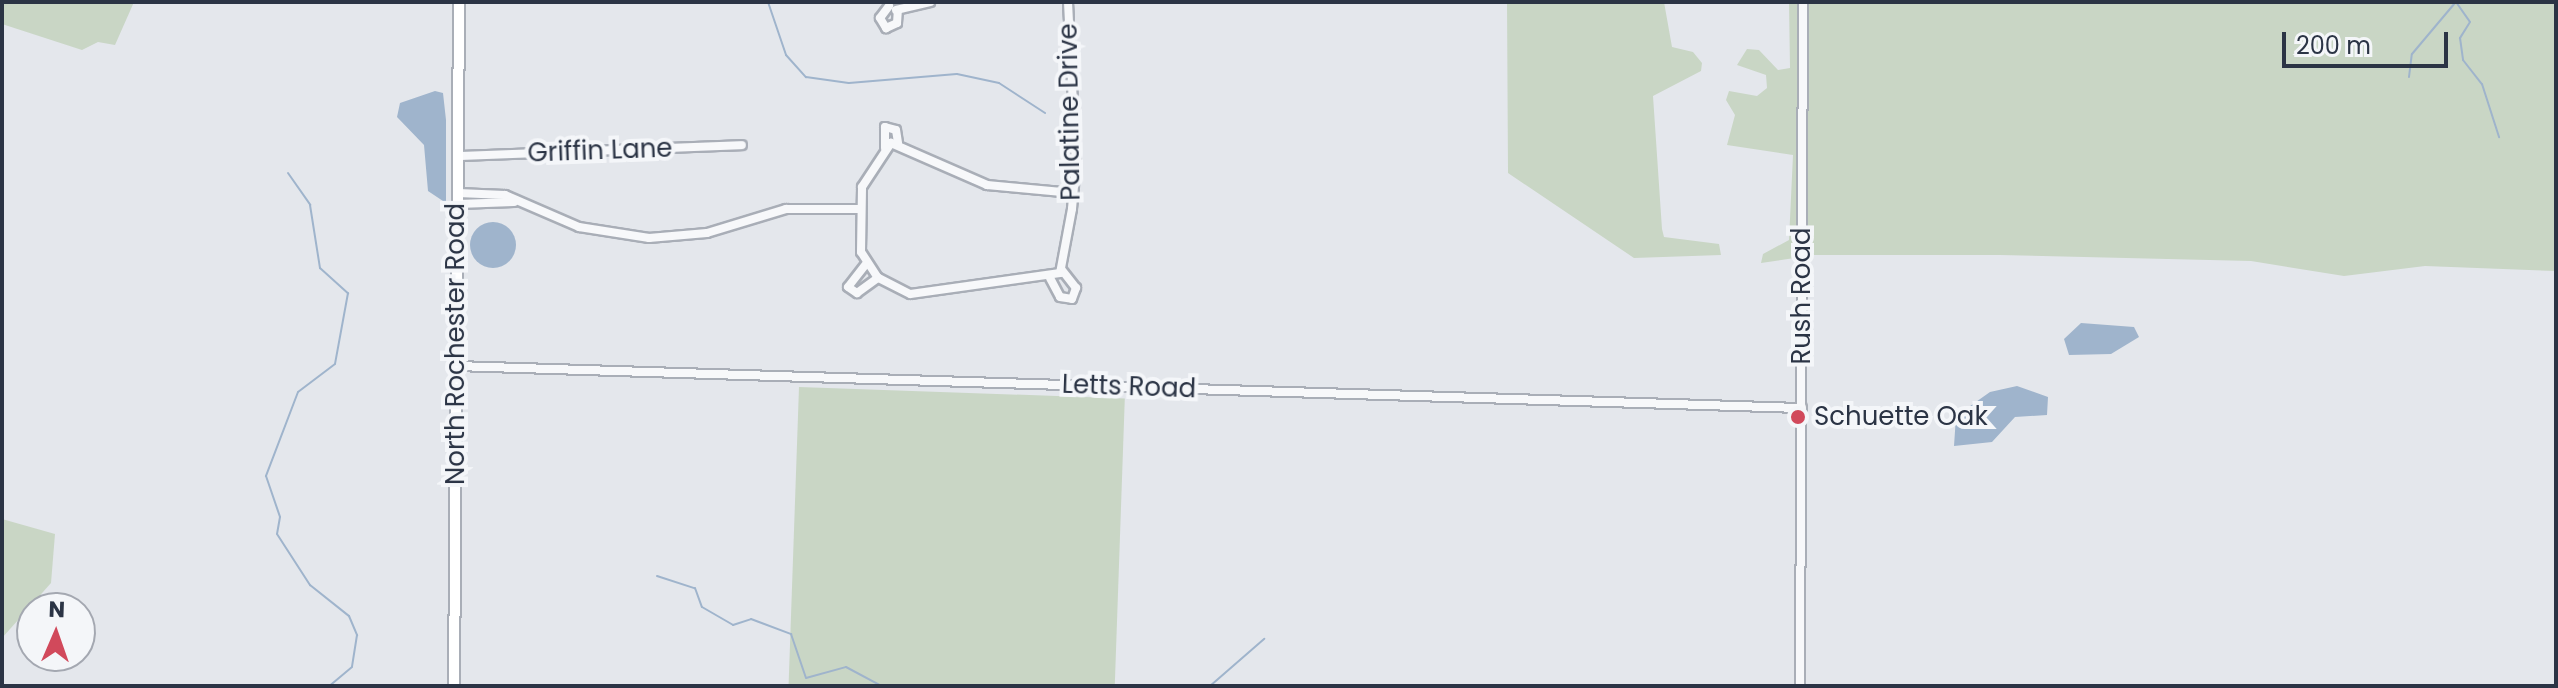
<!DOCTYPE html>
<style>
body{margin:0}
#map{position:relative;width:2558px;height:688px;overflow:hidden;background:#e4e7ec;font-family:Poppins,sans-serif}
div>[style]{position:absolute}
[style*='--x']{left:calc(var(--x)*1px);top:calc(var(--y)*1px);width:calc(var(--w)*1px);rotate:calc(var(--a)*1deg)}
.green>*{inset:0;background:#c9d6c5;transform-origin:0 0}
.water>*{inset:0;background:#9fb4cc}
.round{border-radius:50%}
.stream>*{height:2px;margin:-1px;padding:0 1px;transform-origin:1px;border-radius:1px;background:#9fb4cc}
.roads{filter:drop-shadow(2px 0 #a9aeb7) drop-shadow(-2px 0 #a9aeb7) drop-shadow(0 2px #a9aeb7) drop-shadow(0 -2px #a9aeb7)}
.minor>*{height:8px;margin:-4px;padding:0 4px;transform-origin:4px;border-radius:4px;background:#f7f8fa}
.major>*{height:10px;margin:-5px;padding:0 5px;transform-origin:5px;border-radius:5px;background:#fff}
.dots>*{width:22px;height:22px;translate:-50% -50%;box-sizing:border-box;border:4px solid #f4f6f9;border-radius:50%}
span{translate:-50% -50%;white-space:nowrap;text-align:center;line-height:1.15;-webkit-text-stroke:8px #f4f6f9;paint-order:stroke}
.street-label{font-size:26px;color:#2b3445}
.poi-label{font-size:26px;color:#2b3445}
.left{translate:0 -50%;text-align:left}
.frame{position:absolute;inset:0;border:4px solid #2b3445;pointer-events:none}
.north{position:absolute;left:16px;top:592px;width:80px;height:80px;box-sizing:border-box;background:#f4f6f9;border:2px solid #a4a8b1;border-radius:50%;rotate:2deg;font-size:22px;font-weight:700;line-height:32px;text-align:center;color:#2b3445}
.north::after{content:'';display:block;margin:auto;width:28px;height:36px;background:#d1495b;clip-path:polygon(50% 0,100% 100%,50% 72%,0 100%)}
.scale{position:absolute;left:2282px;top:32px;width:166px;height:36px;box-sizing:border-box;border:4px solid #2b3445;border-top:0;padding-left:10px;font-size:24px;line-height:28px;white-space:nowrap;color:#2b3445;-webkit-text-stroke:6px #f4f6f9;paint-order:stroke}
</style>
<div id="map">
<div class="green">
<div style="clip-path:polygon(2px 2px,134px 2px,115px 45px,98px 42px,82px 50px,2px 24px)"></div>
<div style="clip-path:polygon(1507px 2px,1664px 2px,1672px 47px,1693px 52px,1702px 63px,1701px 71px,1653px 96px,1662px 229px,1664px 237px,1719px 244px,1721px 255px,1634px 258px,1508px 173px)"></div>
<div style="clip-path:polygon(1789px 2px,2556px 2px,2556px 271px,2425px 266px,2344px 276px,2251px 261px,2000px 255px,1814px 255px,1761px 263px,1763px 254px,1789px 240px,1793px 155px,1727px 145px,1735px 115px,1726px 100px,1729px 91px,1757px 96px,1767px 88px,1766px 75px,1737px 65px,1747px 49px,1759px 50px,1778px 70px,1790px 68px)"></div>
<div style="left:799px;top:387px;width:326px;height:299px;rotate:2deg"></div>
<div style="clip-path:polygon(2px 519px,55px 534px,51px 583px,2px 638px)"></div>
</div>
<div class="water">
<div style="clip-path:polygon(435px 91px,443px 93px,446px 120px,446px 203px,428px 191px,424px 145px,397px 117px,400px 103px)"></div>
<div class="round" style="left:470px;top:222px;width:46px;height:46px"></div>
<div style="clip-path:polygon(2081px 323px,2134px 327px,2139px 337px,2111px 354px,2069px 355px,2064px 339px)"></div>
<div style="clip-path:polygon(2017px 386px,2048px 397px,2047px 415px,2015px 417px,1992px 442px,1954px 446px,1956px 416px,1990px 392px)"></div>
</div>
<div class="stream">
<div style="--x:768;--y:2;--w:56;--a:71.2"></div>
<div style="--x:786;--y:55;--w:30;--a:48"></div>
<div style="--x:806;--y:77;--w:43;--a:7.9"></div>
<div style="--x:849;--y:83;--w:108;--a:-4.8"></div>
<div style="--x:957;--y:74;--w:43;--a:12.1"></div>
<div style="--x:999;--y:83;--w:55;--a:33.1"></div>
<div style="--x:2456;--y:2;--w:24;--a:55"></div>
<div style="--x:2470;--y:22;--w:19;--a:122"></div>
<div style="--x:2460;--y:38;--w:22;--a:82"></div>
<div style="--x:2463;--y:60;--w:31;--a:52"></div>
<div style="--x:2482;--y:84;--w:56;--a:72.2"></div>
<div style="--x:2409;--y:77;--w:23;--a:-83"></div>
<div style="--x:2412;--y:54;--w:67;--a:-49.9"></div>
<div style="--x:288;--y:173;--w:39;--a:55"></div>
<div style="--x:310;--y:205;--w:64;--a:81"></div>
<div style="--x:320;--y:268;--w:38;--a:42"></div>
<div style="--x:348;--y:293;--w:72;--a:100.4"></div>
<div style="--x:335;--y:364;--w:46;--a:142.9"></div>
<div style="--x:298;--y:392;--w:90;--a:110.9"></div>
<div style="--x:266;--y:476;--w:43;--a:71.1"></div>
<div style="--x:280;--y:517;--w:17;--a:100"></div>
<div style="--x:277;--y:534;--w:61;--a:57.1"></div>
<div style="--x:310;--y:585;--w:50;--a:38.5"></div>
<div style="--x:349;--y:616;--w:21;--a:67"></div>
<div style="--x:357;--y:635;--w:32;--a:99"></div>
<div style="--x:352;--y:667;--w:30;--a:140"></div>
<div style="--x:657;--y:576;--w:40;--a:18"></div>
<div style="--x:695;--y:588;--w:20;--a:70"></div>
<div style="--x:702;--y:607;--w:36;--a:30"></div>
<div style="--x:733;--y:625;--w:19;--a:-18"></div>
<div style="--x:751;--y:619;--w:43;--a:20.6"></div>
<div style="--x:791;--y:634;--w:46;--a:71.2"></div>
<div style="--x:806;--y:678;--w:41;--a:-15.4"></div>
<div style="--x:846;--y:667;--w:40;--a:28"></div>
<div style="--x:1210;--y:686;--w:72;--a:-41"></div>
</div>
<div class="roads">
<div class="minor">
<div style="--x:1068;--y:2;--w:162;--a:87.2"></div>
<div style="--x:1076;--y:164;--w:45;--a:95.1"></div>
<div style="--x:1072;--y:209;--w:65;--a:100.6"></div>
<div style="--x:1060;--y:273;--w:151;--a:172"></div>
<div style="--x:910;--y:294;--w:36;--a:-153"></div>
<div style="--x:878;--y:278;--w:31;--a:-123"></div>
<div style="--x:861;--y:252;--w:65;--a:-89.1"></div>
<div style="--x:862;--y:187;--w:53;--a:-56.6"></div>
<div style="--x:891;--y:143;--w:105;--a:23.6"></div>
<div style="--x:987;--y:185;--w:86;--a:5.3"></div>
<div style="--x:889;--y:6;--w:15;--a:127"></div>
<div style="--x:880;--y:18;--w:12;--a:59"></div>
<div style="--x:886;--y:28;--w:12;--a:-24"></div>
<div style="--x:897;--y:23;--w:13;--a:-86"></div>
<div style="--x:896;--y:10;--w:35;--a:-13"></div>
<div style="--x:885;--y:148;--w:21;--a:-90"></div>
<div style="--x:885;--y:127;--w:11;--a:15"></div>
<div style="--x:896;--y:130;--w:13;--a:81"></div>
<div style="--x:458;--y:156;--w:284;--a:-2.2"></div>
<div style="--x:458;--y:193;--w:47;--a:2.4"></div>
<div style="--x:505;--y:195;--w:81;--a:23.4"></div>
<div style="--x:579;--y:227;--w:71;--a:8.9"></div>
<div style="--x:649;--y:238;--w:58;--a:-4.9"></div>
<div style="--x:707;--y:233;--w:83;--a:-16.9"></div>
<div style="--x:786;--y:209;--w:74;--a:0"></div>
<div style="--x:458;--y:204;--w:56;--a:-2"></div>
<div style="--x:866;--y:264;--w:29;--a:128"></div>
<div style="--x:848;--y:287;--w:11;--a:34"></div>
<div style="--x:857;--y:293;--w:26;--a:-36"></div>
<div style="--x:1050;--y:278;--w:21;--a:62"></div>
<div style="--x:1060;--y:297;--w:12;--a:9"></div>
<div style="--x:1072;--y:299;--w:12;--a:-70"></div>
<div style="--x:1076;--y:288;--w:23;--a:-128"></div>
<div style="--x:456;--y:366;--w:1347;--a:1.79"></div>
<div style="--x:1800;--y:686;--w:684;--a:-89.75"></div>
</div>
<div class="major">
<div style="--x:454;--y:686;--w:684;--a:-89.58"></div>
</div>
</div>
<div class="dots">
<div style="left:1798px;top:417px;background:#d1495b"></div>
</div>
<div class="street-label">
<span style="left:1070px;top:112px;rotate:-91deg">Palatine Drive</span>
<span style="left:600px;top:151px;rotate:-2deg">Griffin Lane</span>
<span style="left:1802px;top:296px;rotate:-90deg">Rush Road</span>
<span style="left:456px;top:344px;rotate:-90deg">North Rochester Road</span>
<span style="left:1129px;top:387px;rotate:2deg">Letts Road</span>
</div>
<div class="poi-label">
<span class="left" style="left:1814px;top:417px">Schuette Oak</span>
</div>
<div class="frame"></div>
<div class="north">N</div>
<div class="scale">200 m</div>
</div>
